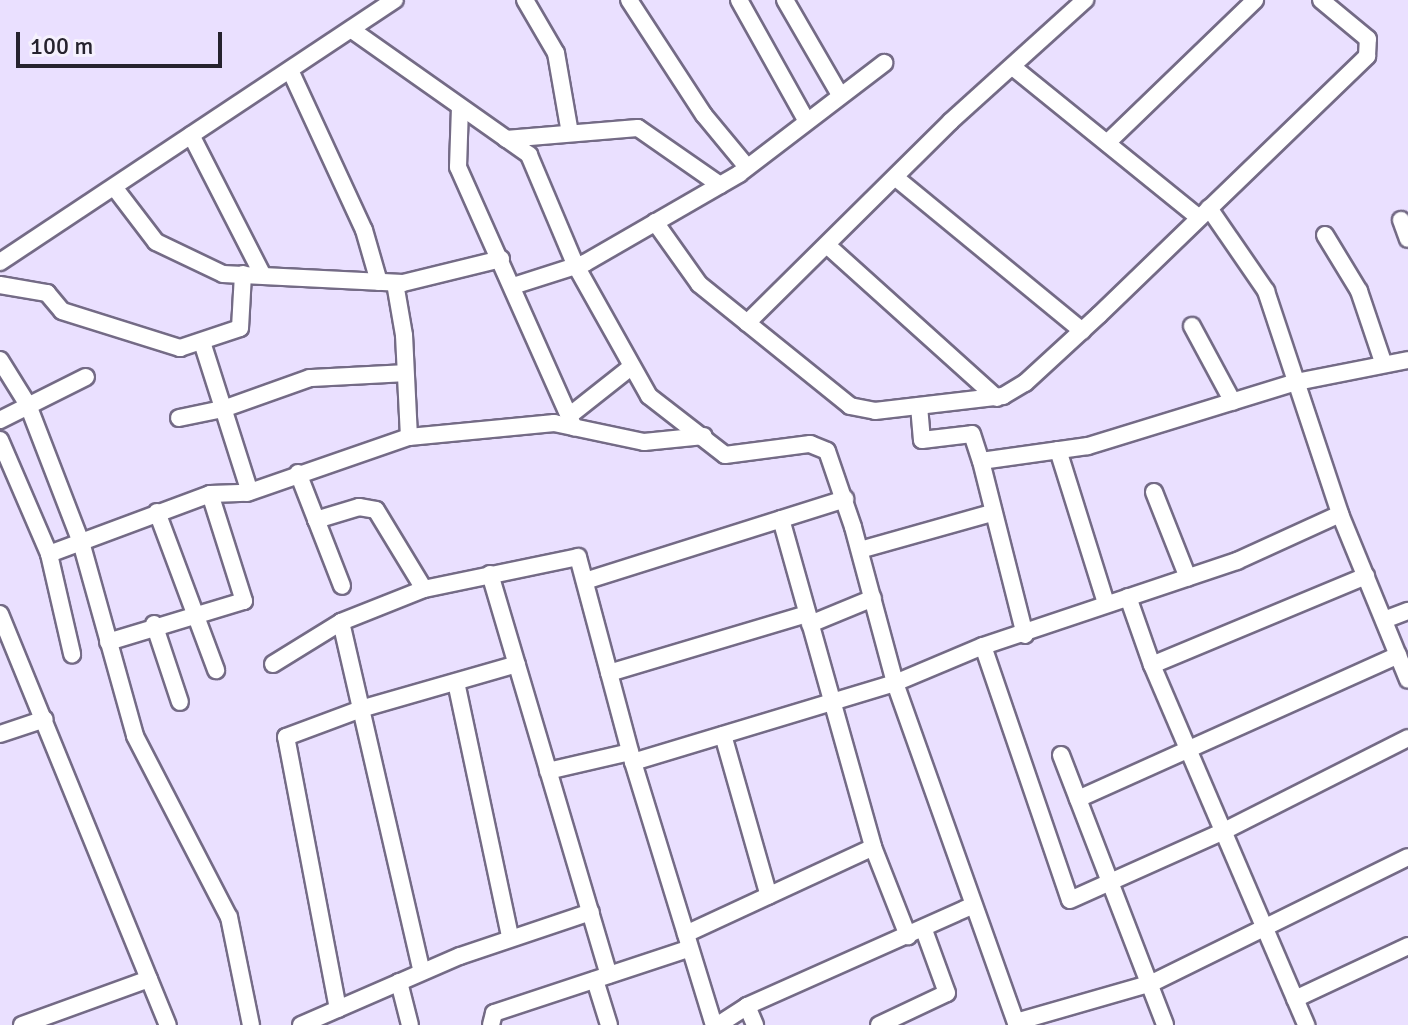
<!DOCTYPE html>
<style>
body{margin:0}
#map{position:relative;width:1408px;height:1025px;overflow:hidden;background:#eae0ff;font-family:Signika,sans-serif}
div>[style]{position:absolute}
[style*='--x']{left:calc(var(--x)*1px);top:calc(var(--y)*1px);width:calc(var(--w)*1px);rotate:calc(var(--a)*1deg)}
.roads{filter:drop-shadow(2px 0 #746b86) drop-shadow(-2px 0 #746b86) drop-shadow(0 2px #746b86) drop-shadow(0 -2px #746b86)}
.minor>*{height:16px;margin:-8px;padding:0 8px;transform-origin:8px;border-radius:8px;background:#fff}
span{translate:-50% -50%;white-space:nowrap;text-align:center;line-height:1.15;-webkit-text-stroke:8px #f5f1fd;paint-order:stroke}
.scale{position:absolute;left:16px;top:32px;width:206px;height:36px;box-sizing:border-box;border:4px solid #26232e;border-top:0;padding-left:10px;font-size:24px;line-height:28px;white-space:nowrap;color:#26232e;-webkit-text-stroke:6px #f5f1fd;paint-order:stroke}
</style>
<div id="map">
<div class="roads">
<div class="minor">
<div style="--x:525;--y:0;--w:61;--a:59.7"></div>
<div style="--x:556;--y:53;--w:81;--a:80.1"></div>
<div style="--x:629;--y:0;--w:137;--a:56.9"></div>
<div style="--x:704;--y:115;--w:67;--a:50.4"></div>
<div style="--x:739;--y:0;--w:137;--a:60.8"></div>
<div style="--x:785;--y:0;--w:108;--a:59.9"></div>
<div style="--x:352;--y:30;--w:217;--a:35.2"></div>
<div style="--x:529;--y:155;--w:121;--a:67.1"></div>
<div style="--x:576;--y:266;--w:149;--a:60.7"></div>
<div style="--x:649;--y:396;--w:96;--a:37.8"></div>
<div style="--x:725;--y:455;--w:86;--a:-7.4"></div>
<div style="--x:810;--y:444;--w:18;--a:22"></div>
<div style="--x:827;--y:451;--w:80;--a:71.1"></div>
<div style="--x:853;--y:527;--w:162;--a:74.9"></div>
<div style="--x:895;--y:683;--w:363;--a:70.4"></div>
<div style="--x:1014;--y:68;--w:238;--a:39"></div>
<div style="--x:290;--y:70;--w:176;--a:65.2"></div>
<div style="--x:364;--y:230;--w:54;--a:73.9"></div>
<div style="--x:460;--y:107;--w:60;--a:91.9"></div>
<div style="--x:458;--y:167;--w:285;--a:66"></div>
<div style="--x:191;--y:135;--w:156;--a:62.9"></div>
<div style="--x:506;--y:139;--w:132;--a:-4.8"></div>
<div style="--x:638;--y:128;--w:100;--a:34.8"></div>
<div style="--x:1107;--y:143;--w:206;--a:-44"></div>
<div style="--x:896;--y:178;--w:241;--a:39.4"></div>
<div style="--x:114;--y:187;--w:69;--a:52.6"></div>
<div style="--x:156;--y:242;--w:74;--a:25.5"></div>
<div style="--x:223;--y:274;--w:180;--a:2.9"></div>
<div style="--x:403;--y:283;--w:101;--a:-13.8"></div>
<div style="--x:1209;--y:208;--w:101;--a:55.5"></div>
<div style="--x:1266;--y:291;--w:235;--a:71.6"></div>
<div style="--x:1401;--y:220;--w:20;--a:70"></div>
<div style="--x:655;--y:222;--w:76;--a:54.6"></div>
<div style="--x:699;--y:284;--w:194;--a:38.9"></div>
<div style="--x:850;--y:406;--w:25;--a:11"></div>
<div style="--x:875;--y:411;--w:129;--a:-6.7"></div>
<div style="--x:1003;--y:396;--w:26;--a:-31"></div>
<div style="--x:1025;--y:383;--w:100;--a:-42.6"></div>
<div style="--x:1099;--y:315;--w:373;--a:-44"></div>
<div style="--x:1367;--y:56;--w:17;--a:-87"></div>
<div style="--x:1368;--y:39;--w:61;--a:-140.3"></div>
<div style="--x:1325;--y:235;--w:66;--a:58.7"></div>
<div style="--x:1359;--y:291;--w:75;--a:71.3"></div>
<div style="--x:828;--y:246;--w:227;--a:42"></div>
<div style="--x:0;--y:262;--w:474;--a:-33.6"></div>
<div style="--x:395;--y:283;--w:53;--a:80.2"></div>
<div style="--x:404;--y:335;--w:102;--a:87.2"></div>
<div style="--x:0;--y:285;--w:48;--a:9.7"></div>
<div style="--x:47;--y:293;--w:23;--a:50"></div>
<div style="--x:62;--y:311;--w:124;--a:17.4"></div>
<div style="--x:180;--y:348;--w:63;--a:-18.4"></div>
<div style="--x:240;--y:328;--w:54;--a:-86.8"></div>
<div style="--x:513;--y:286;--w:76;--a:-17.7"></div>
<div style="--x:585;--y:263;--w:178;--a:-30"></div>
<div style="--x:739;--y:174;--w:183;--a:-37.4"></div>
<div style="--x:747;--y:323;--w:287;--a:-44.7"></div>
<div style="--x:951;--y:121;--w:181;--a:-42.1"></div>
<div style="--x:1192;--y:326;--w:86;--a:61.7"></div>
<div style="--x:202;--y:342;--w:157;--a:72.3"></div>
<div style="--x:0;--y:360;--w:53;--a:58.1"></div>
<div style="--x:28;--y:405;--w:147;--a:68.9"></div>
<div style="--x:81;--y:542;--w:201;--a:74.4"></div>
<div style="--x:135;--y:736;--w:204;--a:62.6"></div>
<div style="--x:229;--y:917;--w:110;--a:78.5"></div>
<div style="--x:919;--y:406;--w:34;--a:85"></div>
<div style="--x:922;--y:440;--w:50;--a:-6.8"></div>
<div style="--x:972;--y:434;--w:28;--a:72"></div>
<div style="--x:569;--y:416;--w:79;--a:-38.3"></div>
<div style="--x:179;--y:418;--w:45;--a:-11.6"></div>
<div style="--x:223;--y:409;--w:92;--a:-19.6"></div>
<div style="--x:310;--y:378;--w:94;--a:-3"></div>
<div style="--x:0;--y:420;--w:96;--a:-26.6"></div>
<div style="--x:0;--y:440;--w:124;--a:66.7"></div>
<div style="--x:49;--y:554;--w:103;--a:77"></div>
<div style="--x:1058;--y:450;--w:160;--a:72.6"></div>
<div style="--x:298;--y:473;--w:121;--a:68.7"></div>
<div style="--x:1154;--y:492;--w:92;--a:68.4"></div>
<div style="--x:157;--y:512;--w:169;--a:69.5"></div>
<div style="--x:781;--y:519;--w:341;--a:74.3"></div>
<div style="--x:873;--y:847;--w:96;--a:68.5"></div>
<div style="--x:316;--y:520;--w:45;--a:-16.8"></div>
<div style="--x:359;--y:507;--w:17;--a:10"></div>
<div style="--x:376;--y:510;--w:92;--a:58.7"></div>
<div style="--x:860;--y:550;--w:137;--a:-15.7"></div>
<div style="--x:49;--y:554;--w:172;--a:-20.4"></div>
<div style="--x:210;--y:494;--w:37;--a:-2"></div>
<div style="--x:247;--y:493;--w:171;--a:-19.1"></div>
<div style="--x:409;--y:437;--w:146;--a:-5.5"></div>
<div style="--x:554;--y:423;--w:92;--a:11.9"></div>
<div style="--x:644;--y:442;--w:60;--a:-5.7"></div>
<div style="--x:490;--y:574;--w:418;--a:73.5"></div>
<div style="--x:585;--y:581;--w:273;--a:-17.5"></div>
<div style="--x:1128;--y:597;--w:72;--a:70.6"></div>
<div style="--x:1152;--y:665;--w:392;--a:66.8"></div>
<div style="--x:0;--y:614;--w:444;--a:67.8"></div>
<div style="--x:1384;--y:620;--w:26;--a:-21"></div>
<div style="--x:341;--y:622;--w:359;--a:77"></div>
<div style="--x:154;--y:624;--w:82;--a:71.6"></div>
<div style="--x:810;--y:624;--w:68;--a:-22.4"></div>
<div style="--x:1025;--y:635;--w:179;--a:-104.2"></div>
<div style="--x:981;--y:461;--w:108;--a:-8"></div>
<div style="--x:1088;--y:446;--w:218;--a:-17.1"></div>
<div style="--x:1296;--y:382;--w:114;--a:-11.1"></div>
<div style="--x:108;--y:642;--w:142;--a:-16.8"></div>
<div style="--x:244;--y:601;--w:112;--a:-107.6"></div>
<div style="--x:983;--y:646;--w:268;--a:71.1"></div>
<div style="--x:1070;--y:900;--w:167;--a:-24.1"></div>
<div style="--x:1222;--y:832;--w:208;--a:-26.8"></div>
<div style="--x:273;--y:664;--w:80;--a:-31.7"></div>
<div style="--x:341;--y:622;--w:89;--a:-21.7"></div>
<div style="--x:424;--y:589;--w:157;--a:-11.7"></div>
<div style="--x:578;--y:557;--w:212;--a:75"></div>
<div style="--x:633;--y:762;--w:275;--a:72.9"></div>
<div style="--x:1152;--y:665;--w:232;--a:-22.6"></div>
<div style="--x:609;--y:673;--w:207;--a:-16.6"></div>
<div style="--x:456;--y:682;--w:261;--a:78"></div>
<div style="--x:0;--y:734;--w:47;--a:-18.4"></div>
<div style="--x:723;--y:735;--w:167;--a:74.1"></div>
<div style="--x:1061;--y:755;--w:289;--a:68.9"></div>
<div style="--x:633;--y:762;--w:274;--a:-16.8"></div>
<div style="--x:895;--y:683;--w:95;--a:-22.8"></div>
<div style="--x:983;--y:646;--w:268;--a:-18.5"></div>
<div style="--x:1237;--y:561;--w:113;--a:-24.5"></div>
<div style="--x:1340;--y:514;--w:179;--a:67.7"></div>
<div style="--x:548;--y:771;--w:84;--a:-13"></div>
<div style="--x:1078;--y:799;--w:351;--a:-24.2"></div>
<div style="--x:686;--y:934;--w:206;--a:-24.9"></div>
<div style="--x:595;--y:980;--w:47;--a:72.7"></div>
<div style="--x:399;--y:982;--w:44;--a:75.7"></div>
<div style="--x:1295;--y:999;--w:125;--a:-25.1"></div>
<div style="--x:747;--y:1006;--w:21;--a:67"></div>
<div style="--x:338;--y:1009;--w:277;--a:-100.8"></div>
<div style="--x:286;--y:737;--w:83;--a:-20.4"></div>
<div style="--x:364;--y:708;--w:159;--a:-16"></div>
<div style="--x:1016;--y:1022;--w:141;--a:-16"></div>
<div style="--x:1152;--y:983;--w:285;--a:-26.2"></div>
<div style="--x:22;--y:1025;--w:135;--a:-19.9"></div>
<div style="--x:301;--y:1025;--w:173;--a:-23.5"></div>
<div style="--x:460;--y:956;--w:138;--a:-18.6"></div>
<div style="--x:491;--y:1025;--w:12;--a:-76"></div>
<div style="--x:494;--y:1013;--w:206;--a:-18.3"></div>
<div style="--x:718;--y:1025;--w:35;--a:-33"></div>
<div style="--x:747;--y:1006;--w:248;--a:-24"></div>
<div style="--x:879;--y:1025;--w:75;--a:-25.2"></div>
<div style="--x:947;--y:993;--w:67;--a:-110.1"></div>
</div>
</div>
<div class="scale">100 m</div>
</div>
